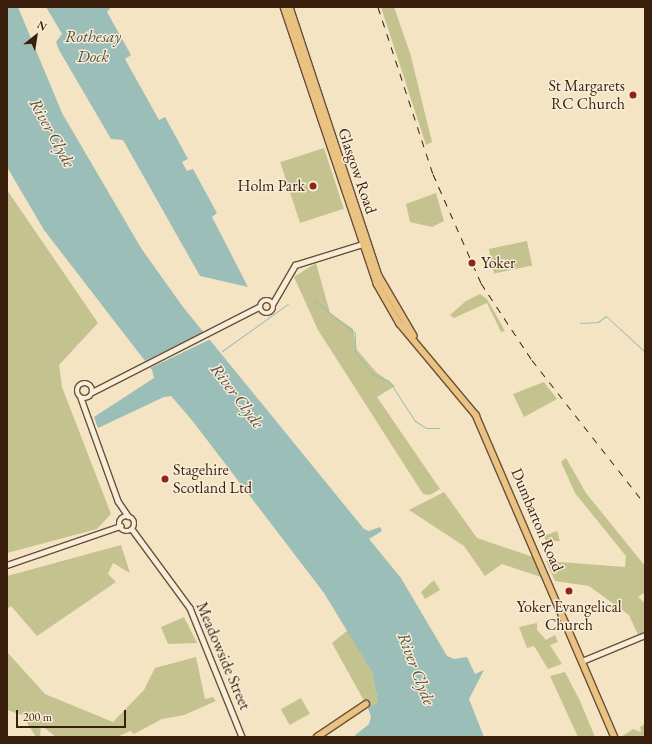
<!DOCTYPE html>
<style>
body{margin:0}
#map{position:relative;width:652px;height:744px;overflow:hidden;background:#f4e4c3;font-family:"EB Garamond",serif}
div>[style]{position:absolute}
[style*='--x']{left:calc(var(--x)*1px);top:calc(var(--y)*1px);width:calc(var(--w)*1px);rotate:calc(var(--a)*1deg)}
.green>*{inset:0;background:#c4c28e;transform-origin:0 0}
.water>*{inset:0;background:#9cbeb8}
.pier>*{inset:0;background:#f4e4c3}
.stream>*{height:1px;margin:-0.5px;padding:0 0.5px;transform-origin:0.5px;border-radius:0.5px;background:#9cbeb8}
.roads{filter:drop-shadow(1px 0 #69503a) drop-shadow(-1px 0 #69503a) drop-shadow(0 1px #69503a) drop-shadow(0 -1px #69503a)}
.minor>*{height:4.5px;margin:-2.25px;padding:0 2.25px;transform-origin:2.25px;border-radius:2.25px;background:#f8edd8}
.minor>.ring{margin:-2.25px;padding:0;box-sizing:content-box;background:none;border:4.5px solid #f8edd8;border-radius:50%}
.major>*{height:5.5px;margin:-2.75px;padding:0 2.75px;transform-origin:2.75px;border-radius:2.75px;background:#eac282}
.rail>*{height:1px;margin-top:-0.5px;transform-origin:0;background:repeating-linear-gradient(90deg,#3b1f0d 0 7px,transparent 0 14px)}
.dots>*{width:11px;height:11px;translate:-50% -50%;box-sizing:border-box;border:2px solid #f8edd8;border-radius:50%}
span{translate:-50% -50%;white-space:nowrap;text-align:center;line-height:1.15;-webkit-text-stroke:3px #f8edd8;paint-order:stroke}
.poi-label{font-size:16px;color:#3b1f0d}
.right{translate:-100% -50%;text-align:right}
.left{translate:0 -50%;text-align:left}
.street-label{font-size:16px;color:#3b1f0d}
.water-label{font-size:17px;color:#584f40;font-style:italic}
.frame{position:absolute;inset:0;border:8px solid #3b1f0d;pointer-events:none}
.north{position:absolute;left:16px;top:16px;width:40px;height:40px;-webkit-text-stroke:3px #f8edd8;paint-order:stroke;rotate:30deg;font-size:11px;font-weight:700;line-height:16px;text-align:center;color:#3b1f0d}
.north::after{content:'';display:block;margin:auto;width:14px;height:18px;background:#3b1f0d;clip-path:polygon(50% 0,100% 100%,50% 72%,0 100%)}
.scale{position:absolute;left:16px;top:710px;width:110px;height:18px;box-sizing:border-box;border:2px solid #3b1f0d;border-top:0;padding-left:5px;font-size:12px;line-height:14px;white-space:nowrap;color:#3b1f0d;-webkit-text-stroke:3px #f8edd8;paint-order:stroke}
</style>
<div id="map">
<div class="green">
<div style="clip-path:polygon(381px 7px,394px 7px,410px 53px,432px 142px,426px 145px)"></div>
<div style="left:324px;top:148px;width:64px;height:46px;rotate:72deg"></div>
<div style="clip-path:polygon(7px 190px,98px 323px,59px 365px,62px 387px,111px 514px,97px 529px,7px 553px)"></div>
<div style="clip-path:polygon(436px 193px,444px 221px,432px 227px,410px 222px,406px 204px)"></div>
<div style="left:527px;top:241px;width:25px;height:39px;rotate:78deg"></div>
<div style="clip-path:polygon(316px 263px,330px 313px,353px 329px,357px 350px,376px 372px,395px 386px,377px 397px,440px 489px,430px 495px,423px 494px,318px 330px,294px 277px)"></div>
<div style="clip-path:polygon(480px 294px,487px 299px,505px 331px,501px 332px,487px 303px,454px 318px,450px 315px,466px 301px)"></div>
<div style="clip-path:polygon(544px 382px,557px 399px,524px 417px,513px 394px)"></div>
<div style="clip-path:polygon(566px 458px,586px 493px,645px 566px,645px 592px,638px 597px,645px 603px,645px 631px,638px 635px,629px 615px,589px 586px,555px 581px,546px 561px,625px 567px,626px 556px,575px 493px,561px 462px)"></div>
<div style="clip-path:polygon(444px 492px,477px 538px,533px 557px,541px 577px,502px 564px,485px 576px,464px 546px,409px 510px)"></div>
<div style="clip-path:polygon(557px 531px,560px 541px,546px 541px,544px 536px)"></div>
<div style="clip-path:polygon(121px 545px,130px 573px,113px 563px,108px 574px,116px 582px,37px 636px,11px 606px,7px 609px,7px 576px)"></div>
<div style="clip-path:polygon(434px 580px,440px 590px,425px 599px,421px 592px)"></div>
<div style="clip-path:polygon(184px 617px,197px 643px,168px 644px,161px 627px)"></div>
<div style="clip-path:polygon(537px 623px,537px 630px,546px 640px,555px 635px,558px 642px,550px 645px,562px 664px,548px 669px,534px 646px,527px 648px,519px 627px)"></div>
<div style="clip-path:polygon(348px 630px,372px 672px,378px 702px,368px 708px,332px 643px)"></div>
<div style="clip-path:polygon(7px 652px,45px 694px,113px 722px,144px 690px,155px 668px,196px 657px,205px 699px,213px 697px,216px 701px,184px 715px,162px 719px,134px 734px,130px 731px,117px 737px,56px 737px,41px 725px,40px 737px,36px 737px,22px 715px,7px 710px)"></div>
<div style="clip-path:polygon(565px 672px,580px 701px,595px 737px,578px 737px,550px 676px)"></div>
<div style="left:301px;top:698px;width:18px;height:23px;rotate:61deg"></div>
<div style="clip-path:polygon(645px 724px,645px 737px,621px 737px,633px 729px,641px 732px,640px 727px)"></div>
</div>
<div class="water">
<div style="clip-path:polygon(7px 7px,18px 7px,62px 113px,141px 248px,183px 307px,364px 529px,369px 531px,380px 527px,382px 531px,369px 539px,401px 578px,447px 656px,454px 659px,467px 657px,475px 674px,484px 670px,469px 699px,484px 737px,353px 737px,369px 724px,371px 717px,368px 708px,378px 702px,372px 672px,324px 593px,191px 419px,171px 396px,164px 397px,98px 428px,94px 417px,154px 378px,152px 370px,44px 230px,7px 167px)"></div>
<div style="clip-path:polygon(46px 7px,111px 7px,107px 12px,131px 55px,125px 59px,159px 120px,165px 117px,188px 159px,182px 162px,187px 171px,193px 169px,217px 213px,212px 217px,248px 287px,200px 276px,123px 140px,111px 139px,59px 50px,56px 42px,62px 34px)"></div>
</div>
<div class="pier">
<div style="clip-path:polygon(206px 331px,213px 338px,148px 369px,143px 362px)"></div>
</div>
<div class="stream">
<div style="--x:315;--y:301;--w:51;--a:38.7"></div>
<div style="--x:355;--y:333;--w:19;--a:90"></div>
<div style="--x:355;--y:352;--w:28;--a:52"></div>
<div style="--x:372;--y:374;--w:18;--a:22"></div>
<div style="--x:389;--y:381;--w:48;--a:57"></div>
<div style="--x:415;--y:421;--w:13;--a:32"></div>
<div style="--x:426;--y:428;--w:13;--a:0"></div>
<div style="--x:580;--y:323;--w:18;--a:-3"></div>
<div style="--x:598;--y:322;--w:10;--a:-37"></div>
<div style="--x:606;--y:316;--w:53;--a:42.7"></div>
<div style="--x:222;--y:351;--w:81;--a:-35.5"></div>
</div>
<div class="roads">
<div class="minor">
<div class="ring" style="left:260px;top:300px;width:9.5px;height:9.5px"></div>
<div style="--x:273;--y:303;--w:44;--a:-59.9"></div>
<div style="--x:295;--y:265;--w:74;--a:-17.2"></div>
<div class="ring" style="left:77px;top:383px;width:11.5px;height:11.5px"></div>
<div style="--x:92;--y:392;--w:187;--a:-27"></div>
<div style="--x:81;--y:398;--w:109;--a:70.2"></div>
<div style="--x:118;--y:501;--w:18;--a:56"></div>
<div class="ring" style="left:119px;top:516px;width:11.5px;height:11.5px"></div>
<div style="--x:132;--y:529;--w:98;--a:53.7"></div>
<div style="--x:190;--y:608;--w:139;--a:68"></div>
<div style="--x:7;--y:565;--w:120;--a:-19"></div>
<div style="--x:582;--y:661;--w:68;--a:-22.4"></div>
</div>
<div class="major">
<div style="--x:284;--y:7;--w:292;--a:71.4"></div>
<div style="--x:377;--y:284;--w:46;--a:60.1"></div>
<div style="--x:400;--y:324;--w:119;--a:50.1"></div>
<div style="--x:476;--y:415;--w:351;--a:66.7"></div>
<div style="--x:290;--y:7;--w:283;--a:71.7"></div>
<div style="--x:379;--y:276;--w:69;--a:59.7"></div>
<div style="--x:317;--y:737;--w:59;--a:-34"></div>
</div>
</div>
<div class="rail">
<div style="--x:378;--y:7;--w:176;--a:71.8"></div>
<div style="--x:433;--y:174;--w:119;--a:66.2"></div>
<div style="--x:481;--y:283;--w:92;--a:56.5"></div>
<div style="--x:532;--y:360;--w:183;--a:51.9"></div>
</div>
<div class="dots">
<div style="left:633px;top:95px;background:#8f2418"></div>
<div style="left:313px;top:186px;background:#8f2418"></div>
<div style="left:472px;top:263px;background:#8f2418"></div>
<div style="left:165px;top:479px;background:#8f2418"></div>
<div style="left:569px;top:591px;background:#8f2418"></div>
</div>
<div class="poi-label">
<span class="right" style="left:625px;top:95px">St Margarets<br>RC Church</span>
<span class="right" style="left:305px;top:186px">Holm Park</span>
<span class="left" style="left:481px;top:263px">Yoker</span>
<span class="left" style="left:173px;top:479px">Stagehire<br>Scotland Ltd</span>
<span style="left:569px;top:616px">Yoker Evangelical<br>Church</span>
</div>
<div class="street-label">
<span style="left:357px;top:171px;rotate:71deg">Glasgow Road</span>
<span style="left:537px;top:520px;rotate:67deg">Dumbarton Road</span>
<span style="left:223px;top:656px;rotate:67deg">Meadowside Street</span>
</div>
<div class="water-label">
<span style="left:93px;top:47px">Rothesay<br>Dock</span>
<span style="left:52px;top:133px;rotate:61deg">River Clyde</span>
<span style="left:237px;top:396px;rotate:53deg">River Clyde</span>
<span style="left:416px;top:669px;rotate:69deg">River Clyde</span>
</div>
<div class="frame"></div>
<div class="north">N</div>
<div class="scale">200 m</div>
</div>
